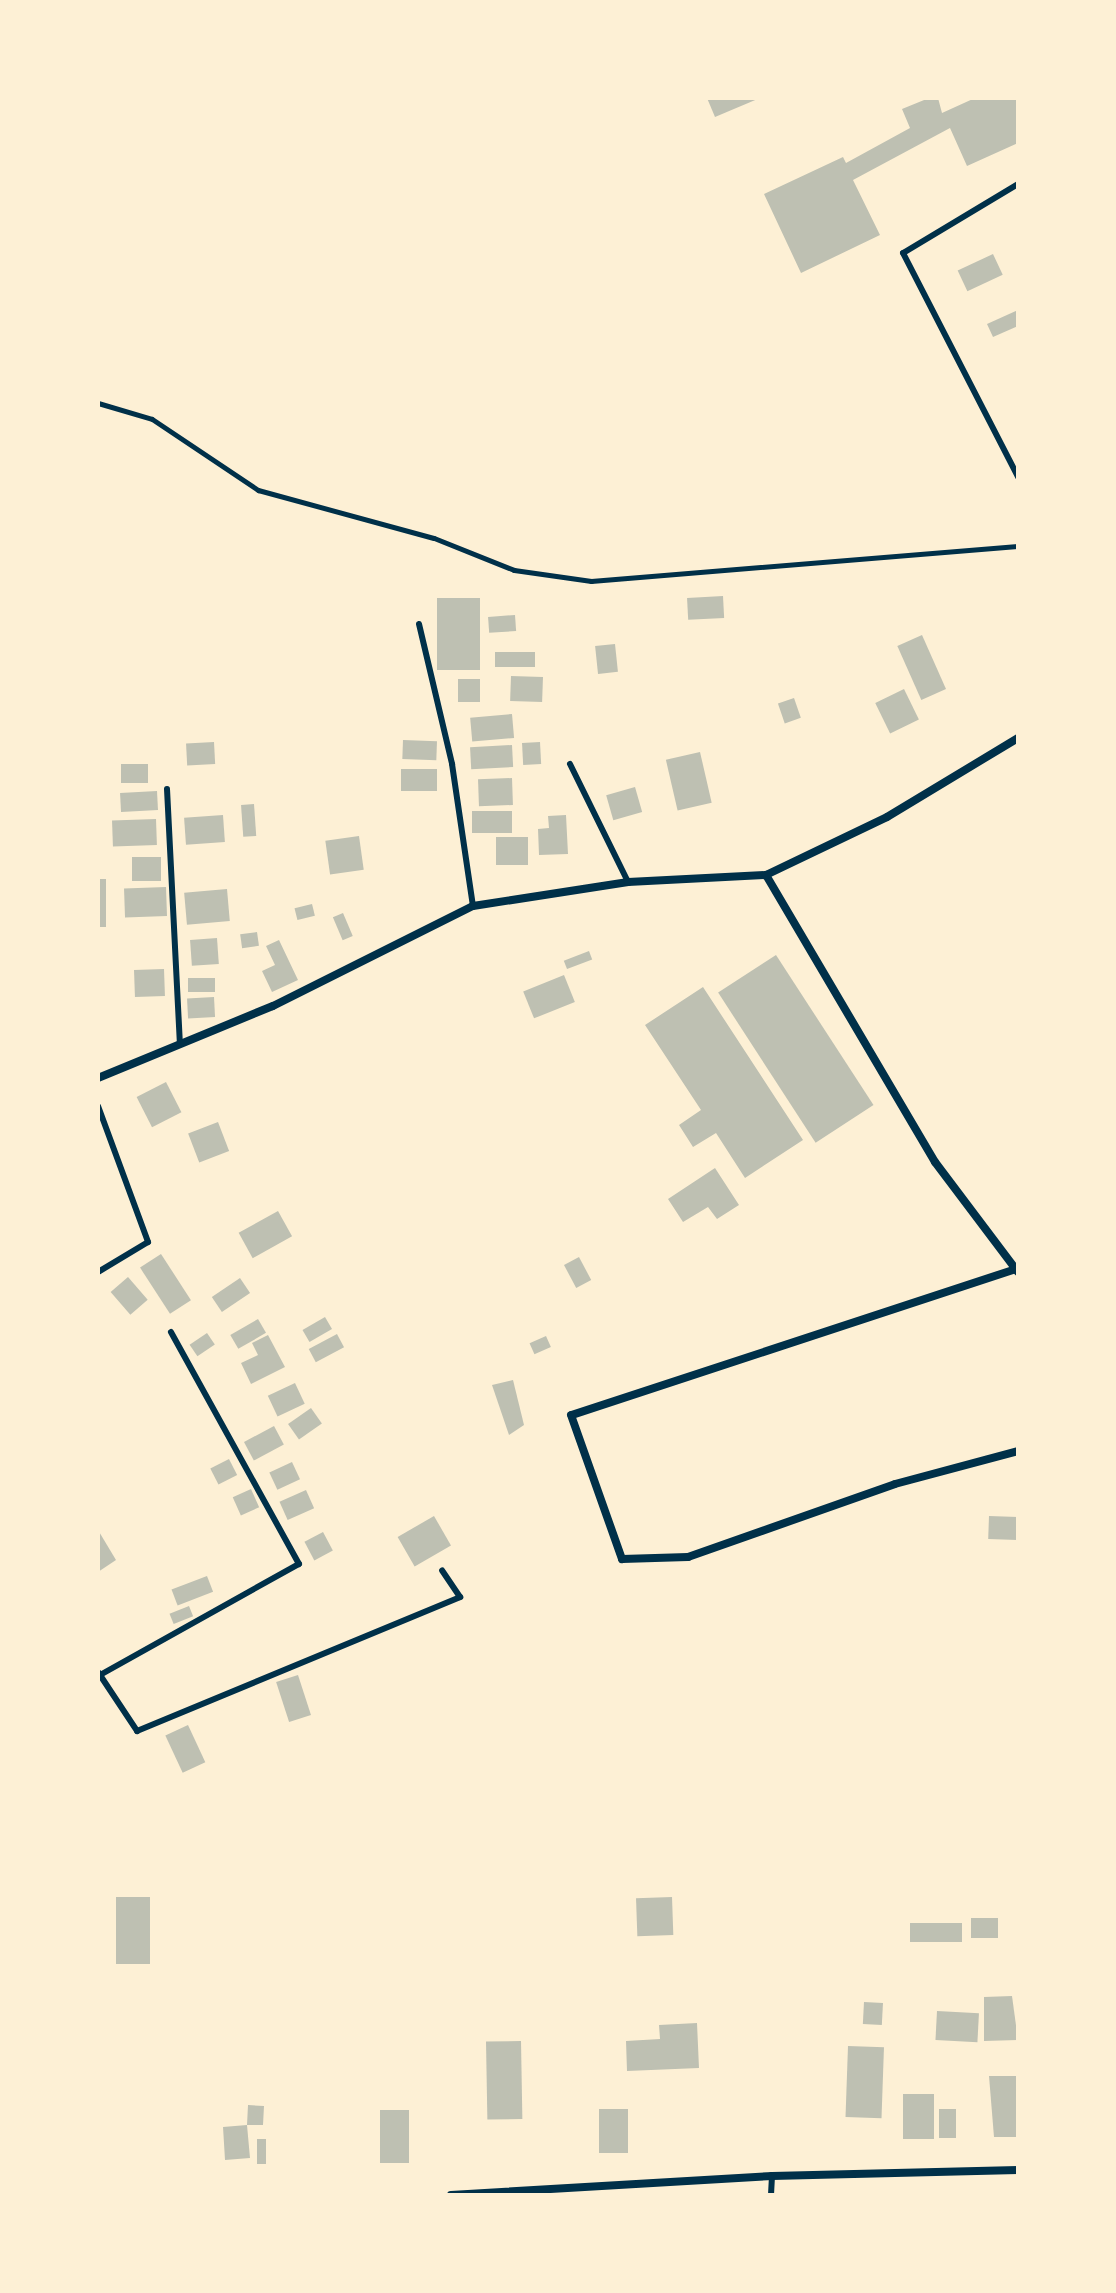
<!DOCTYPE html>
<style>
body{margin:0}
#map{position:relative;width:1116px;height:2293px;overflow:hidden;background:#fdf0d5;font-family:"DejaVu Sans",sans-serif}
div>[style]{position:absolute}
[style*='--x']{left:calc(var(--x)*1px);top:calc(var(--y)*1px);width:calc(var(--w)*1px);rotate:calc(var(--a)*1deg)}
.building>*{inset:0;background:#bec0b2;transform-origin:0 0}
.path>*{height:5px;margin:-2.5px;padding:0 2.5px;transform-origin:2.5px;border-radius:2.5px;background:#003049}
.service>*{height:6px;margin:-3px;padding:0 3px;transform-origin:3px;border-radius:3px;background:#003049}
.minor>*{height:8px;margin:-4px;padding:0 4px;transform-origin:4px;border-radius:4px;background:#003049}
span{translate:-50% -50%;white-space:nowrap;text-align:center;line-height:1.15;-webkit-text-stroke:8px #fdf0d5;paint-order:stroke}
.frame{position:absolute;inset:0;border:100px solid #fdf0d5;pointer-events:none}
</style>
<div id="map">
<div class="building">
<div style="clip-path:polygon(707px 98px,760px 98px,715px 117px)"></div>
<div style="clip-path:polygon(929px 98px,938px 98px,942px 113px,975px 98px,1018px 98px,1018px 143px,967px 166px,950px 128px,853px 180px,880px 235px,801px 273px,764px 194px,843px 157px,846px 163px,910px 128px,902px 109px)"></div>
<div style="left:993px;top:254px;width:23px;height:39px;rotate:65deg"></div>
<div style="clip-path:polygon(1018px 310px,1018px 326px,993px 337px,987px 324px)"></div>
<div style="left:723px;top:596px;width:22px;height:36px;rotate:87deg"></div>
<div style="left:437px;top:598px;width:43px;height:72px"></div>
<div style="left:515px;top:615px;width:16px;height:27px;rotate:86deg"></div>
<div style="left:922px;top:635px;width:59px;height:27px;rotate:66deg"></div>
<div style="left:615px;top:644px;width:28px;height:20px;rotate:84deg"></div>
<div style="left:495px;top:652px;width:40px;height:15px"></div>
<div style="left:511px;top:676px;width:32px;height:25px;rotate:2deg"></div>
<div style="left:458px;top:679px;width:22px;height:23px"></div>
<div style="left:904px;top:689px;width:34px;height:32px;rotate:64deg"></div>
<div style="left:794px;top:698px;width:21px;height:17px;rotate:71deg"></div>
<div style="left:512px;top:714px;width:24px;height:42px;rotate:85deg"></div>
<div style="left:403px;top:740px;width:34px;height:19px;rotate:2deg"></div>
<div style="left:214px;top:742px;width:22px;height:28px;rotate:87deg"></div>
<div style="left:540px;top:742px;width:22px;height:18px;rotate:87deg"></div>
<div style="left:512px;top:745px;width:22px;height:42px;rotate:87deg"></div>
<div style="left:700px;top:752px;width:52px;height:35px;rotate:77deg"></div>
<div style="left:121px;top:764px;width:27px;height:19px"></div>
<div style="left:401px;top:769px;width:36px;height:22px"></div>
<div style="left:512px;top:778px;width:27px;height:34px;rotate:88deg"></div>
<div style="left:635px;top:787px;width:26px;height:30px;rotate:74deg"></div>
<div style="left:157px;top:791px;width:19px;height:37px;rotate:87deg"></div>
<div style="left:254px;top:804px;width:32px;height:13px;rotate:86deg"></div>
<div style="left:472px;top:811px;width:40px;height:22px"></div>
<div style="left:223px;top:815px;width:27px;height:39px;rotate:86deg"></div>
<div style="clip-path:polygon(566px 815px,568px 854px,539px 855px,538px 829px,549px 828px,548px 816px)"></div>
<div style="left:156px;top:819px;width:26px;height:44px;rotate:88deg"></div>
<div style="left:359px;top:836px;width:34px;height:34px;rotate:82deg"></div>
<div style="left:528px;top:837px;width:28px;height:32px;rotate:90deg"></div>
<div style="left:132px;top:857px;width:29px;height:24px"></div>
<div style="left:98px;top:879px;width:8px;height:48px"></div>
<div style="left:166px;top:887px;width:29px;height:42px;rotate:88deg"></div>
<div style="left:227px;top:889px;width:32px;height:43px;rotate:85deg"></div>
<div style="left:312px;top:904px;width:12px;height:18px;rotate:76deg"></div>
<div style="left:343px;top:913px;width:25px;height:11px;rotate:67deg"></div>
<div style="left:257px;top:932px;width:14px;height:17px;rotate:82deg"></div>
<div style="left:217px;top:938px;width:26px;height:27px;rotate:86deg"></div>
<div style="clip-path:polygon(279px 940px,298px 980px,272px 992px,262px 971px,275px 965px,266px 946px)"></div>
<div style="left:589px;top:951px;width:9px;height:27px;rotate:69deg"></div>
<div style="left:776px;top:955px;width:179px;height:69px;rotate:57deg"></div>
<div style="left:164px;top:969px;width:27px;height:30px;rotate:88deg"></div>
<div style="left:564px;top:975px;width:29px;height:44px;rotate:68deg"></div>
<div style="left:188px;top:978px;width:27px;height:14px"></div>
<div style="clip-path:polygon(703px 987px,803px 1140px,745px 1178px,716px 1133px,693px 1147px,679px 1125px,701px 1110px,645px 1025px)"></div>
<div style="left:214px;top:997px;width:20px;height:27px;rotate:87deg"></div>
<div style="left:166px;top:1082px;width:34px;height:33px;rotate:63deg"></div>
<div style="left:218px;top:1122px;width:31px;height:32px;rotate:69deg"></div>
<div style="clip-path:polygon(715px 1168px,739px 1205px,717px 1219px,708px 1207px,683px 1222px,668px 1199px)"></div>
<div style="left:278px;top:1211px;width:29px;height:45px;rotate:61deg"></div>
<div style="left:161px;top:1254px;width:55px;height:25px;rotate:57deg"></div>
<div style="left:579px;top:1257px;width:26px;height:17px;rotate:62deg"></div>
<div style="left:128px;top:1277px;width:30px;height:23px;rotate:49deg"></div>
<div style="left:240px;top:1278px;width:18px;height:34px;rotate:56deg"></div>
<div style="left:325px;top:1317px;width:14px;height:26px;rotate:60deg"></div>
<div style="left:258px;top:1319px;width:16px;height:32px;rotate:60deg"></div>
<div style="left:207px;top:1333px;width:14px;height:21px;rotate:56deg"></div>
<div style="left:337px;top:1334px;width:15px;height:32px;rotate:62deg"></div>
<div style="clip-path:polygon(268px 1335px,285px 1367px,251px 1384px,241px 1363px,258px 1355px,252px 1343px)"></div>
<div style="left:546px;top:1336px;width:12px;height:18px;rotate:66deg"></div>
<div style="clip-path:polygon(513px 1380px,524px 1425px,509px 1435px,492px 1385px)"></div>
<div style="left:295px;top:1383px;width:23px;height:30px;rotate:65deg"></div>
<div style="left:311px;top:1408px;width:19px;height:28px;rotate:55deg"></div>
<div style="left:274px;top:1426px;width:21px;height:34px;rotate:62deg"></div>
<div style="left:229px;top:1459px;width:18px;height:21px;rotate:63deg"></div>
<div style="left:292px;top:1462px;width:19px;height:25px;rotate:65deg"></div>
<div style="left:251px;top:1489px;width:20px;height:20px;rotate:66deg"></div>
<div style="left:306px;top:1490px;width:20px;height:29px;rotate:66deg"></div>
<div style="left:434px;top:1516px;width:34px;height:42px;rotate:60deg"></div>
<div style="left:989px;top:1516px;width:29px;height:23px;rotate:2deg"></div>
<div style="clip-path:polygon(98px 1530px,116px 1560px,98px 1572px)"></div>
<div style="left:323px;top:1532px;width:21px;height:21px;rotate:62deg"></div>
<div style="left:207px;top:1576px;width:17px;height:38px;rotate:69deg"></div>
<div style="left:189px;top:1606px;width:11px;height:21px;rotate:68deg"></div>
<div style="left:298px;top:1675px;width:42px;height:23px;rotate:72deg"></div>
<div style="left:188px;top:1725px;width:41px;height:25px;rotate:65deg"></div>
<div style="left:116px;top:1897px;width:34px;height:67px"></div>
<div style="left:672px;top:1897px;width:38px;height:36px;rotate:88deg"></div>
<div style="left:971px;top:1918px;width:27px;height:20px"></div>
<div style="left:910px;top:1923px;width:52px;height:19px"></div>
<div style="clip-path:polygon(1012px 1996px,1018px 2040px,984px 2041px,984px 1997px)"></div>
<div style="left:864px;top:2002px;width:19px;height:22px;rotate:3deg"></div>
<div style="left:937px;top:2011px;width:42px;height:29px;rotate:3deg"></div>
<div style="clip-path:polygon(697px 2023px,699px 2068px,627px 2071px,626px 2041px,660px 2039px,659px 2025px)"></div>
<div style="left:521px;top:2041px;width:78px;height:35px;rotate:89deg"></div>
<div style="left:848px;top:2046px;width:36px;height:71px;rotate:2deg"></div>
<div style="clip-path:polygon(989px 2076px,1018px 2076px,1018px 2137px,994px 2137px)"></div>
<div style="left:903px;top:2094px;width:31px;height:45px"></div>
<div style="clip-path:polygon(248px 2105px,264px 2106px,263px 2125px,247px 2125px,250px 2158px,225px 2160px,223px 2127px,247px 2125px)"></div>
<div style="left:599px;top:2109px;width:29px;height:44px"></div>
<div style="left:939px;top:2109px;width:17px;height:29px"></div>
<div style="left:380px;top:2110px;width:29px;height:53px"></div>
<div style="left:257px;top:2139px;width:9px;height:25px"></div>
</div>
<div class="path">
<div style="--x:98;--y:403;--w:56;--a:16.5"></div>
<div style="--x:152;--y:419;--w:128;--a:33.8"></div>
<div style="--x:258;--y:490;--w:182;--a:15.3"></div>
<div style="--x:434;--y:538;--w:86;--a:21.8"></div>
<div style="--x:514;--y:570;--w:78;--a:8.1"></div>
<div style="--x:591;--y:581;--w:428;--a:-4.7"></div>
</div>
<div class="service">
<div style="--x:1018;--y:184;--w:134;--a:149"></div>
<div style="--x:903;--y:253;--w:252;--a:62.8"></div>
<div style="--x:419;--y:624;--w:144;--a:76.7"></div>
<div style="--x:452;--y:764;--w:144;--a:81.6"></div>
<div style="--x:570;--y:764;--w:131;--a:63.8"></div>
<div style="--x:167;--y:789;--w:255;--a:87.1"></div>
<div style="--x:98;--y:1106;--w:145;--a:69.8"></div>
<div style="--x:148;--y:1242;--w:58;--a:149"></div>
<div style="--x:98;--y:1672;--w:71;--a:56.5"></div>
<div style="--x:137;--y:1731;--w:350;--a:-22.5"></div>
<div style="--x:460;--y:1597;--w:32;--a:-124"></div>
<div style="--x:100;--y:1675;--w:228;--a:-29.2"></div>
<div style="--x:299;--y:1564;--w:265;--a:-118.9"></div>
<div style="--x:771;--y:2195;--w:19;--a:-87"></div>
</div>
<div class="minor">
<div style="--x:766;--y:875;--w:333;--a:59.5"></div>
<div style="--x:935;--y:1162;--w:138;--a:53"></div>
<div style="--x:98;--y:1078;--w:189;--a:-22.4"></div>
<div style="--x:273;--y:1006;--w:224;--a:-26.6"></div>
<div style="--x:473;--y:906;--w:157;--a:-8.8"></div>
<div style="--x:628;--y:882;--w:138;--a:-2.9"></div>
<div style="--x:766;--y:875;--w:134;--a:-25.6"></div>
<div style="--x:887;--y:817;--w:153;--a:-31.1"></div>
<div style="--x:1016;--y:1269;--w:468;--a:161.8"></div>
<div style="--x:571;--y:1415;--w:153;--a:70.5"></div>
<div style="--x:622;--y:1559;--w:66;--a:-1.7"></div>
<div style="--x:688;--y:1557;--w:219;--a:-19.4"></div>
<div style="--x:895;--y:1484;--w:127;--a:-15"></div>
<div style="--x:451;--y:2195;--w:322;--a:-3.4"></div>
<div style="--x:772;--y:2176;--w:246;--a:-1.4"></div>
</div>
<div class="frame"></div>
</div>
